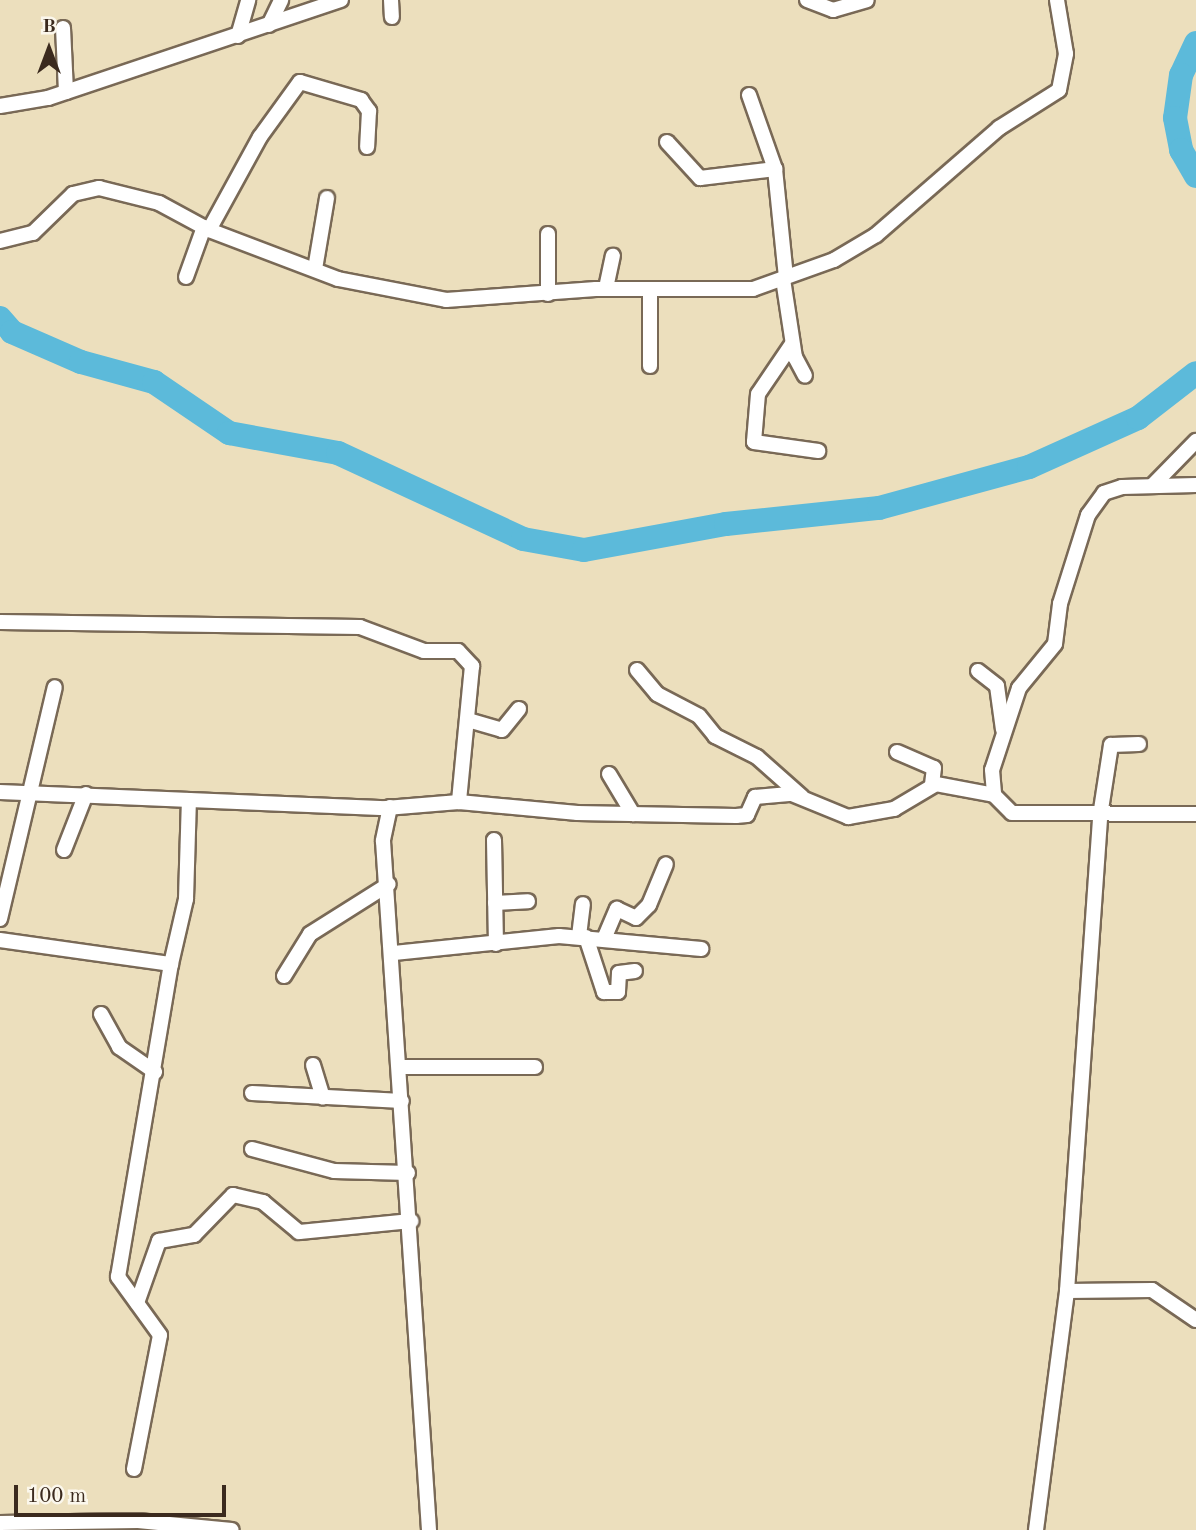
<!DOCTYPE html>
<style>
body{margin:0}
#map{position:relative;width:1196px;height:1530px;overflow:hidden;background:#ecdfbd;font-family:"Old Standard TT",serif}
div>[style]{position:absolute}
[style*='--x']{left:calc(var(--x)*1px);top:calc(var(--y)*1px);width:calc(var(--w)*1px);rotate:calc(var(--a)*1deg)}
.river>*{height:24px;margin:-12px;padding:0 12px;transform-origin:12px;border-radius:12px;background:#5cbada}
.roads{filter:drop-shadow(2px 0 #796956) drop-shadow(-2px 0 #796956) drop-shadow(0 2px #796956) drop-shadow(0 -2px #796956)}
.minor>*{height:14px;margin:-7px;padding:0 7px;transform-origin:7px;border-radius:7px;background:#fff}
span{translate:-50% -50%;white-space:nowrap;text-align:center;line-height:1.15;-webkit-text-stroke:5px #fbf7ec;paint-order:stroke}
.north{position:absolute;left:14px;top:14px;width:70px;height:70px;-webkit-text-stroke:5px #fbf7ec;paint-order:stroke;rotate:0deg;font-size:19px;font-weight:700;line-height:28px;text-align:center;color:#3b2a1e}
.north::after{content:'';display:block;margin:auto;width:24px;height:32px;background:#3b2a1e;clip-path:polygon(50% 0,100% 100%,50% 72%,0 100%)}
.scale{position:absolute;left:14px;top:1485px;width:212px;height:32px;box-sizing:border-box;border:4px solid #3b2a1e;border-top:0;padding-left:9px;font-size:21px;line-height:24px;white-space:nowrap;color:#3b2a1e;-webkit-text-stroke:5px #fbf7ec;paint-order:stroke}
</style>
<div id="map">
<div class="river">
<div style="--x:1196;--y:43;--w:35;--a:115"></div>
<div style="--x:1181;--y:75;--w:43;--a:97.9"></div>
<div style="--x:1175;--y:118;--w:33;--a:79"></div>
<div style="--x:1181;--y:150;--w:30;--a:60"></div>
<div style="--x:0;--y:318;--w:18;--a:49"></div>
<div style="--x:12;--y:332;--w:75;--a:23.5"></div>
<div style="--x:81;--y:362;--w:76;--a:15.3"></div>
<div style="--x:154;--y:382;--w:91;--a:34.2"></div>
<div style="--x:229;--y:433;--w:111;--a:10.4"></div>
<div style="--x:338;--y:453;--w:204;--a:24.9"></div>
<div style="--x:523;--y:539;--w:62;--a:10.2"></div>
<div style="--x:584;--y:550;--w:144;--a:-10.4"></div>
<div style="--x:726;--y:524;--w:154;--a:-6"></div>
<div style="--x:879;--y:508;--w:156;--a:-15.3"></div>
<div style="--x:1029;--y:467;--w:120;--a:-24.2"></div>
<div style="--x:1138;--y:418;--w:73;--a:-37.8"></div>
</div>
<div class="roads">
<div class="minor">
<div style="--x:391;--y:0;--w:17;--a:87"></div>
<div style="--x:807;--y:0;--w:28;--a:21"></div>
<div style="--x:833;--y:10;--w:35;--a:-16"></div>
<div style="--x:269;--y:25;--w:28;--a:-64"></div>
<div style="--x:63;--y:28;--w:64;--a:87.3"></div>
<div style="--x:238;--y:36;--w:37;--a:-74"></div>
<div style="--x:749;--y:95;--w:78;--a:70.6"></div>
<div style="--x:775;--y:169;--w:109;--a:84.2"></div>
<div style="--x:0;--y:106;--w:49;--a:-9.5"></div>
<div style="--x:48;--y:98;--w:309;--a:-18.5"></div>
<div style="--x:667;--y:142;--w:49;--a:47.5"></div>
<div style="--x:700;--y:178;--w:76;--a:-6.8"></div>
<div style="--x:209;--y:230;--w:106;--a:-61.3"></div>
<div style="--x:260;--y:137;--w:68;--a:-54"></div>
<div style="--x:300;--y:82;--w:64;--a:16.4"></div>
<div style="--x:361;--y:100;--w:14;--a:54"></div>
<div style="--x:369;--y:111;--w:36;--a:93"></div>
<div style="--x:548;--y:234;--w:60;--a:90"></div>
<div style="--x:0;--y:241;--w:34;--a:-14"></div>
<div style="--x:33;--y:233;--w:56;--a:-44.3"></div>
<div style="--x:73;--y:194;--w:27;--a:-13"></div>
<div style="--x:99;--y:188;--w:62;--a:14"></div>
<div style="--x:159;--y:203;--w:57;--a:28.4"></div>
<div style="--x:209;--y:230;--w:138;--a:20.8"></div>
<div style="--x:338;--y:279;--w:110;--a:11"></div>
<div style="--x:446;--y:300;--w:150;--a:-4.2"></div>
<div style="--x:596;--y:289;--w:157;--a:0"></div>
<div style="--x:753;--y:289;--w:86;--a:-19.7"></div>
<div style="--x:834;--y:260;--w:49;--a:-30.8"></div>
<div style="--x:876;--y:235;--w:163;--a:-41"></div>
<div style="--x:999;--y:128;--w:71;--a:-32.3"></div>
<div style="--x:1059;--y:90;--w:37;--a:-79"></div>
<div style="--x:1066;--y:54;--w:55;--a:-99.5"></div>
<div style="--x:315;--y:269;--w:72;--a:-80.4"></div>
<div style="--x:186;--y:277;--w:53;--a:-70.2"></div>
<div style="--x:783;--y:279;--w:79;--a:81.3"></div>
<div style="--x:795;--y:357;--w:21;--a:62"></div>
<div style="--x:606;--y:288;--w:33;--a:-78"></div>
<div style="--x:792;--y:344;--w:60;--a:124.2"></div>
<div style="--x:758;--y:394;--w:48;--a:94.8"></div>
<div style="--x:754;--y:442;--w:65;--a:8"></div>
<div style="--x:650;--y:366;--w:75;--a:-90"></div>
<div style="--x:1153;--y:485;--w:62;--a:-45.7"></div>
<div style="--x:1196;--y:485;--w:74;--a:178.5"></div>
<div style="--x:1122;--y:487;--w:19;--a:162"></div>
<div style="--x:1104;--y:493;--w:27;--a:126"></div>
<div style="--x:1088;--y:515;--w:93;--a:107.5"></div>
<div style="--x:1060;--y:604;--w:40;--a:97.1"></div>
<div style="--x:1055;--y:644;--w:57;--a:129.3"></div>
<div style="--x:1019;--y:688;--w:86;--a:108.2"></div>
<div style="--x:992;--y:770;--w:25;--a:85"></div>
<div style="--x:994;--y:795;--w:25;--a:45"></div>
<div style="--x:1012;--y:813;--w:184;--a:0.3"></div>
<div style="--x:0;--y:622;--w:360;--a:0.8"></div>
<div style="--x:360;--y:627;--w:68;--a:20.6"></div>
<div style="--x:424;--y:651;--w:34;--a:0"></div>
<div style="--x:458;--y:651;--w:21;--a:47"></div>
<div style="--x:472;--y:666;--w:137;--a:95.5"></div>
<div style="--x:637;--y:670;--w:31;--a:50"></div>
<div style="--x:657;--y:694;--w:47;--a:27.6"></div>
<div style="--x:699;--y:716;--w:26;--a:51"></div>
<div style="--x:715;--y:736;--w:47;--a:26.6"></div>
<div style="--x:757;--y:757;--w:60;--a:41.6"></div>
<div style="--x:978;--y:671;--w:24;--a:38"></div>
<div style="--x:997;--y:686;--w:44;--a:82.2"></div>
<div style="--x:468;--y:720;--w:35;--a:16"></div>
<div style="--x:502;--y:730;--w:27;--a:-51"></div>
<div style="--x:897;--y:752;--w:40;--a:23.4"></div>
<div style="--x:934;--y:768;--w:16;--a:97"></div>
<div style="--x:609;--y:774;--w:47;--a:59"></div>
<div style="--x:0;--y:792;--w:386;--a:2.4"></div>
<div style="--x:386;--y:808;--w:73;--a:-4.7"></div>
<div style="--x:459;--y:802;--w:119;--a:5.3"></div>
<div style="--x:577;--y:813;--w:159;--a:1.1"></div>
<div style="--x:736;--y:816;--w:11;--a:-5"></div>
<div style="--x:747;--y:815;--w:20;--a:-66"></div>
<div style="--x:755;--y:797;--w:37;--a:-5"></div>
<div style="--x:792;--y:794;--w:61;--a:22.3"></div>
<div style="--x:848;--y:817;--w:47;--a:-9.9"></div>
<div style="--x:894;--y:809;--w:49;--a:-30.8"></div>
<div style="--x:936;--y:784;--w:59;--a:10.7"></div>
<div style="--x:390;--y:807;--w:35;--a:102"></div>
<div style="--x:383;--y:841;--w:691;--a:86.18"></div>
<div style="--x:494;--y:840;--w:104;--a:88.9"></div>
<div style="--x:64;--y:850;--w:60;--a:-68.6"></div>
<div style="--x:495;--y:903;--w:33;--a:-3"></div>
<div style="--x:0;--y:919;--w:238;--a:-76.7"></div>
<div style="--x:579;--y:936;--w:32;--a:-83"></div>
<div style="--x:586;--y:937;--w:58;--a:71.9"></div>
<div style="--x:604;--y:992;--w:14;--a:0"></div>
<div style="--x:618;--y:992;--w:19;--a:-87"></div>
<div style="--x:619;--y:973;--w:16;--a:-7"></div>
<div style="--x:604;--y:939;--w:33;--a:-67"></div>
<div style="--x:617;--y:909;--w:21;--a:25"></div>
<div style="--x:636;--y:918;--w:18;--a:-45"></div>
<div style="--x:649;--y:905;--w:44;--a:-67.5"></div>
<div style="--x:0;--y:940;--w:173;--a:8"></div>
<div style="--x:171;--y:964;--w:67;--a:-77"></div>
<div style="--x:186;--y:899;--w:99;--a:-88.3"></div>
<div style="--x:394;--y:953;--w:166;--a:-5.9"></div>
<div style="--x:559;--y:936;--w:143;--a:5.2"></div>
<div style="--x:284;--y:976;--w:49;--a:-58.2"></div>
<div style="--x:310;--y:934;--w:93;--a:-32.3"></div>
<div style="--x:101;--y:1014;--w:38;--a:61"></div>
<div style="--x:119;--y:1047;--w:44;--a:34.8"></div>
<div style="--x:313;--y:1065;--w:34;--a:73"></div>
<div style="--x:400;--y:1067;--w:135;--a:0"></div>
<div style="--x:252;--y:1093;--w:150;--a:3.1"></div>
<div style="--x:252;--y:1149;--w:85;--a:15"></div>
<div style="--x:334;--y:1171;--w:74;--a:1.5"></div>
<div style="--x:1067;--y:1291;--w:85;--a:-0.7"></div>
<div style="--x:1152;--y:1290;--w:53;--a:34.3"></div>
<div style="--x:137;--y:1303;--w:66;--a:-70.5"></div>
<div style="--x:159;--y:1241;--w:36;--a:-10"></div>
<div style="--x:194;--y:1235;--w:56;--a:-45.7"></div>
<div style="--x:233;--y:1195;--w:31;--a:13"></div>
<div style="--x:263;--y:1202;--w:47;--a:39.8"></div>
<div style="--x:299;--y:1232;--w:113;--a:-5.6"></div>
<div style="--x:134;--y:1469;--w:136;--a:-79"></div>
<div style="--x:160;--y:1335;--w:72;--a:-125.9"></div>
<div style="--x:118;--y:1277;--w:317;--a:-80.4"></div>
<div style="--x:0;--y:1523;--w:138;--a:-0.8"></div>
<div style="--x:138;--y:1521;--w:94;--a:5.5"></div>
<div style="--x:1036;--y:1530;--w:241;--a:-82.6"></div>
<div style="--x:1067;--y:1291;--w:476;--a:-86"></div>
<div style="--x:1100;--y:816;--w:72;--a:-81.2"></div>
<div style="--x:1111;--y:745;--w:28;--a:-2"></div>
</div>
</div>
<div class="north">B</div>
<div class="scale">100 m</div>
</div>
